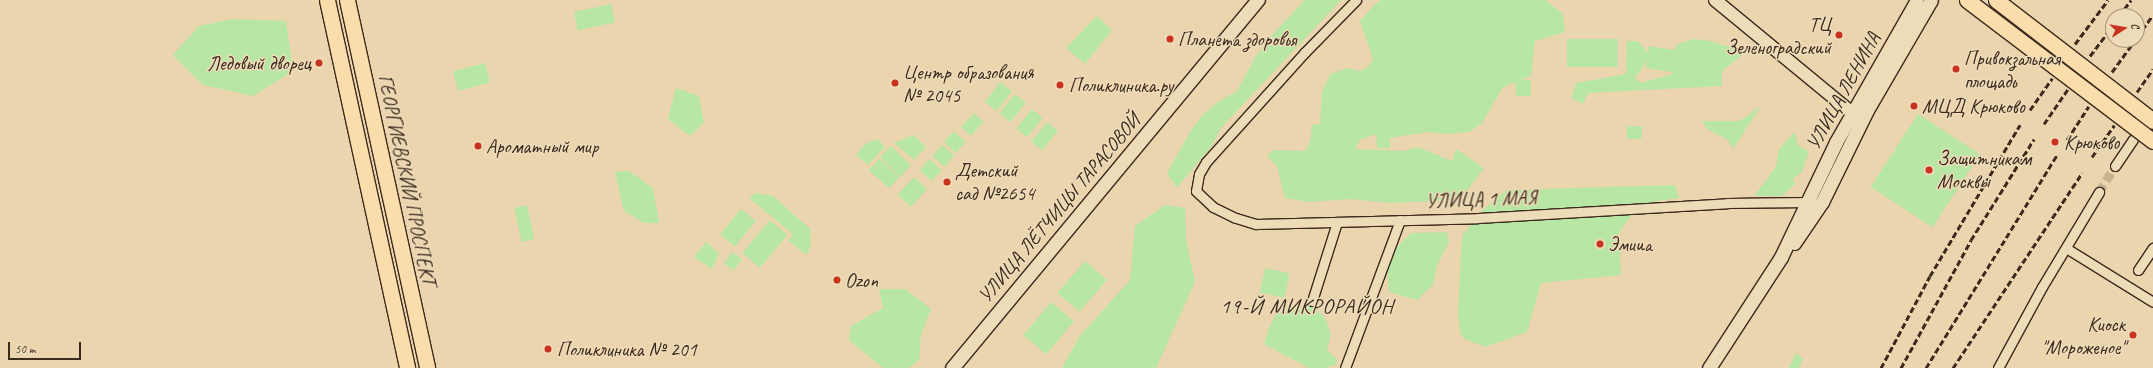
<!DOCTYPE html>
<meta charset="utf-8">
<style>
body{margin:0}
#map{position:relative;width:2153px;height:368px;overflow:hidden;background:#ebd5ae;font-family:Caveat,sans-serif}
div>[style]{position:absolute}
[style*='--x']{left:calc(var(--x)*1px);top:calc(var(--y)*1px);width:calc(var(--w)*1px);rotate:calc(var(--a)*1deg)}
.green>*{inset:0;background:#b7e6a5;transform-origin:0 0}
.minor-tunnel>*{height:9px;margin-top:-4.5px;transform-origin:0;background:repeating-linear-gradient(90deg,#c8b391 0 9px,transparent 0 13.5px)}
.roads{filter:drop-shadow(1px 0 #3b2a1e) drop-shadow(-1px 0 #3b2a1e) drop-shadow(0 1px #3b2a1e) drop-shadow(0 -1px #3b2a1e)}
.minor>*{height:9px;margin:-4.5px;padding:0 4.5px;transform-origin:4.5px;border-radius:4.5px;background:#eedbb8}
.tertiary>*{height:12px;margin:-6px;padding:0 6px;transform-origin:6px;border-radius:6px;background:#eedbb8}
.secondary>*{height:13px;margin:-6.5px;padding:0 6.5px;transform-origin:6.5px;border-radius:6.5px;background:#eedbb8}
.primary>*{height:15px;margin:-7.5px;padding:0 7.5px;transform-origin:7.5px;border-radius:7.5px;background:#fbddab}
.rail>*{height:3px;margin-top:-1.5px;transform-origin:0;background:repeating-linear-gradient(90deg,#3b2a1e 0 6px,transparent 0 9px)}
.bridges{filter:drop-shadow(1px 0 #3b2a1e) drop-shadow(-1px 0 #3b2a1e) drop-shadow(0 1px #3b2a1e) drop-shadow(0 -1px #3b2a1e)}
.primary-bridge>*{height:15px;margin:-7.5px;padding:0 7.5px;transform-origin:7.5px;border-radius:7.5px;background:#fbddab}
.dots>*{width:11px;height:11px;translate:-50% -50%;box-sizing:border-box;border:2px solid #eedbb8;border-radius:50%}
span{translate:-50% -50%;white-space:nowrap;text-align:center;line-height:1.15;-webkit-text-stroke:3px #eedbb8;paint-order:stroke}
.poi-label{font-size:20px;color:#3b2a1e}
.right{translate:-100% -50%;text-align:right}
.left{translate:0 -50%;text-align:left}
.street-label{font-size:20px;color:#3b2a1e}
.neighbourhood-label{font-size:21px;color:#3b2a1e;letter-spacing:1px}
.north{position:absolute;left:2105px;top:8px;width:40px;height:40px;box-sizing:border-box;background:#eedbb8;border:1px solid #a6947a;border-radius:50%;rotate:78deg;font-size:11px;font-weight:700;line-height:16px;text-align:center;color:#3b2a1e}
.north::after{content:'';display:block;margin:auto;width:14px;height:18px;background:#c8321e;clip-path:polygon(50% 0,100% 100%,50% 72%,0 100%)}
.scale{position:absolute;left:8px;top:342px;width:73px;height:18px;box-sizing:border-box;border:2px solid #3b2a1e;border-top:0;padding-left:5px;font-size:12px;line-height:14px;white-space:nowrap;color:#3b2a1e;-webkit-text-stroke:3px #eedbb8;paint-order:stroke}
</style>
<div id="map">
<div class="green">
<div style="clip-path:polygon(1305px 0,1341px 0,1220px 129px,1213px 144px,1177px 188px,1167px 173px,1190px 132px,1201px 117px,1215px 104px,1237px 91px,1256px 56px,1271px 36px)"></div>
<div style="clip-path:polygon(1382px 0,1545px 0,1563px 14px,1565px 32px,1535px 41px,1531px 76px,1521px 80px,1531px 80px,1531px 96px,1516px 96px,1515px 82px,1503px 87px,1482px 123px,1469px 132px,1447px 134px,1427px 132px,1390px 138px,1390px 148px,1377px 148px,1376px 134px,1360px 140px,1355px 149px,1404px 151px,1418px 147px,1452px 161px,1456px 149px,1484px 168px,1460px 200px,1389px 203px,1350px 199px,1310px 202px,1285px 198px,1277px 166px,1267px 156px,1273px 150px,1305px 151px,1310px 142px,1312px 125px,1320px 124px,1322px 91px,1331px 74px,1347px 68px,1360px 71px,1368px 67px,1373px 59px,1360px 21px,1376px 3px)"></div>
<div style="left:611px;top:4px;width:19px;height:38px;rotate:78deg"></div>
<div style="clip-path:polygon(1097px 16px,1112px 30px,1085px 64px,1066px 48px)"></div>
<div style="clip-path:polygon(232px 19px,286px 21px,293px 71px,253px 96px,203px 85px,173px 55px,199px 26px)"></div>
<div style="left:1618px;top:39px;width:28px;height:51px;rotate:90deg"></div>
<div style="clip-path:polygon(evenodd,1693px 39px,1710px 41px,1746px 52px,1722px 71px,1722px 86px,1588px 93px,1583px 104px,1571px 98px,1576px 83px,1626px 74px,1627px 41px,1638px 41px,1648px 53px,1649px 46px,1674px 50px,1678px 44px,1693px 39px,1647px 61px,1646px 68px,1672px 72px,1672px 74px,1640px 83px,1635px 78px,1647px 61px)"></div>
<div style="left:485px;top:63px;width:20px;height:33px;rotate:75deg"></div>
<div style="left:1000px;top:82px;width:15px;height:25px;rotate:37deg"></div>
<div style="clip-path:polygon(676px 88px,699px 96px,704px 122px,690px 136px,668px 119px)"></div>
<div style="left:1015px;top:94px;width:14px;height:25px;rotate:39deg"></div>
<div style="clip-path:polygon(1761px 106px,1733px 149px,1728px 140px,1707px 129px,1702px 121px,1740px 121px)"></div>
<div style="left:1032px;top:109px;width:14px;height:25px;rotate:39deg"></div>
<div style="left:974px;top:113px;width:13px;height:19px;rotate:42deg"></div>
<div style="left:1918px;top:114px;width:74px;height:87px;rotate:33deg"></div>
<div style="left:1047px;top:122px;width:14px;height:25px;rotate:39deg"></div>
<div style="left:1642px;top:126px;width:13px;height:15px;rotate:90deg"></div>
<div style="left:954px;top:131px;width:16px;height:15px;rotate:43deg"></div>
<div style="clip-path:polygon(1795px 132px,1798px 146px,1809px 151px,1802px 172px,1793px 179px,1795px 184px,1782px 196px,1754px 196px,1776px 167px,1779px 149px)"></div>
<div style="clip-path:polygon(914px 135px,926px 147px,914px 160px,894px 143px)"></div>
<div style="clip-path:polygon(877px 139px,885px 147px,868px 165px,856px 155px,865px 144px)"></div>
<div style="left:942px;top:145px;width:16px;height:15px;rotate:40deg"></div>
<div style="left:891px;top:146px;width:28px;height:16px;rotate:44deg"></div>
<div style="left:879px;top:159px;width:27px;height:15px;rotate:42deg"></div>
<div style="left:930px;top:159px;width:16px;height:15px;rotate:43deg"></div>
<div style="clip-path:polygon(629px 171px,653px 188px,659px 223px,644px 223px,624px 211px,615px 172px)"></div>
<div style="left:914px;top:177px;width:18px;height:24px;rotate:43deg"></div>
<div style="clip-path:polygon(1675px 185px,1679px 198px,1650px 202px,1634px 212px,1619px 233px,1621px 275px,1541px 283px,1527px 332px,1485px 347px,1463px 338px,1460px 331px,1458px 311px,1462px 236px,1484px 209px,1507px 190px)"></div>
<div style="clip-path:polygon(756px 193px,773px 196px,810px 229px,811px 245px,806px 255px,789px 241px,793px 234px,749px 198px)"></div>
<div style="left:527px;top:205px;width:35px;height:13px;rotate:78deg"></div>
<div style="clip-path:polygon(1165px 205px,1185px 208px,1186px 239px,1195px 282px,1156px 368px,1062px 368px,1080px 336px,1130px 280px,1135px 226px)"></div>
<div style="left:741px;top:209px;width:19px;height:33px;rotate:39deg"></div>
<div style="left:770px;top:220px;width:23px;height:43px;rotate:40deg"></div>
<div style="clip-path:polygon(1447px 232px,1449px 242px,1437px 265px,1433px 285px,1417px 300px,1389px 292px,1387px 270px,1391px 253px,1411px 233px)"></div>
<div style="clip-path:polygon(706px 242px,719px 253px,712px 269px,694px 257px)"></div>
<div style="left:732px;top:252px;width:12px;height:14px;rotate:35deg"></div>
<div style="left:1085px;top:261px;width:29px;height:42px;rotate:41deg"></div>
<div style="left:1265px;top:268px;width:25px;height:25px;rotate:12deg"></div>
<div style="clip-path:polygon(879px 289px,905px 289px,931px 309px,921px 335px,919px 360px,909px 368px,883px 368px,849px 340px,851px 326px,883px 308px)"></div>
<div style="left:1051px;top:302px;width:30px;height:43px;rotate:40deg"></div>
<div style="clip-path:polygon(1281px 305px,1312px 306px,1325px 318px,1331px 334px,1327px 350px,1337px 359px,1336px 364px,1326px 368px,1309px 368px,1264px 344px,1269px 328px)"></div>
<div style="clip-path:polygon(1796px 353px,1803px 359px,1799px 368px,1789px 368px)"></div>
</div>
<div class="minor-tunnel">
<div style="--x:2099;--y:192;--w:31;--a:-58"></div>
</div>
<div class="roads">
<div class="minor">
<div style="--x:1356;--y:0;--w:73;--a:134.4"></div>
<div style="--x:1305;--y:52;--w:148;--a:132"></div>
<div style="--x:1206;--y:162;--w:14;--a:120"></div>
<div style="--x:1199;--y:174;--w:17;--a:100"></div>
<div style="--x:1196;--y:191;--w:23;--a:43"></div>
<div style="--x:1213;--y:207;--w:25;--a:26"></div>
<div style="--x:1236;--y:218;--w:21;--a:17"></div>
<div style="--x:1256;--y:224;--w:222;--a:-1.5"></div>
<div style="--x:1478;--y:218;--w:250;--a:-3.4"></div>
<div style="--x:1728;--y:203;--w:84;--a:-0.7"></div>
<div style="--x:2115;--y:166;--w:32;--a:-56"></div>
<div style="--x:2066;--y:248;--w:102;--a:31.8"></div>
<div style="--x:2138;--y:270;--w:27;--a:-56"></div>
<div style="--x:1312;--y:301;--w:83;--a:-72.4"></div>
<div style="--x:1345;--y:368;--w:158;--a:-69.6"></div>
<div style="--x:1998;--y:368;--w:92;--a:-61.5"></div>
<div style="--x:2042;--y:287;--w:111;--a:-59"></div>
</div>
<div class="tertiary">
<div style="--x:1715;--y:0;--w:178;--a:39.5"></div>
<div style="--x:1852;--y:113;--w:11;--a:-5"></div>
</div>
<div class="secondary">
<div style="--x:1794;--y:243;--w:50;--a:-55.7"></div>
<div style="--x:1822;--y:202;--w:102;--a:-63.9"></div>
<div style="--x:1867;--y:110;--w:127;--a:-59.8"></div>
<div style="--x:952;--y:368;--w:479;--a:-50.3"></div>
<div style="--x:1709;--y:368;--w:132;--a:-57"></div>
<div style="--x:1781;--y:257;--w:127;--a:-64.4"></div>
<div style="--x:1836;--y:142;--w:163;--a:-60.3"></div>
</div>
<div class="primary">
<div style="--x:327;--y:0;--w:377;--a:77.7"></div>
<div style="--x:347;--y:0;--w:377;--a:77.7"></div>
</div>
</div>
<div class="rail">
<div style="--x:2119;--y:16;--w:20;--a:-53"></div>
<div style="--x:2137;--y:37;--w:27;--a:-54"></div>
<div style="--x:2075;--y:44;--w:55;--a:-53.1"></div>
<div style="--x:2090;--y:56;--w:39;--a:-53"></div>
<div style="--x:2112;--y:72;--w:39;--a:-54"></div>
<div style="--x:2137;--y:92;--w:28;--a:-55"></div>
<div style="--x:2030;--y:110;--w:39;--a:-55"></div>
<div style="--x:2044;--y:124;--w:42;--a:-55.6"></div>
<div style="--x:2067;--y:140;--w:40;--a:-57.1"></div>
<div style="--x:2092;--y:157;--w:39;--a:-55"></div>
<div style="--x:1881;--y:368;--w:104;--a:-62"></div>
<div style="--x:1930;--y:276;--w:176;--a:-59.2"></div>
<div style="--x:1901;--y:368;--w:146;--a:-61.3"></div>
<div style="--x:1971;--y:240;--w:119;--a:-58"></div>
<div style="--x:1926;--y:368;--w:250;--a:-58.4"></div>
<div style="--x:1953;--y:368;--w:234;--a:-56.5"></div>
</div>
<div class="bridges">
<div class="primary-bridge">
<div style="--x:1967;--y:0;--w:233;--a:37.2"></div>
<div style="--x:1996;--y:0;--w:198;--a:37.6"></div>
</div>
</div>
<div class="dots">
<div style="left:1839px;top:35px;background:#c8321e"></div>
<div style="left:1170px;top:39px;background:#c8321e"></div>
<div style="left:319px;top:63px;background:#c8321e"></div>
<div style="left:1956px;top:69px;background:#c8321e"></div>
<div style="left:895px;top:83px;background:#c8321e"></div>
<div style="left:1060px;top:85px;background:#c8321e"></div>
<div style="left:1914px;top:106px;background:#c8321e"></div>
<div style="left:2055px;top:142px;background:#c8321e"></div>
<div style="left:478px;top:146px;background:#c8321e"></div>
<div style="left:1929px;top:170px;background:#c8321e"></div>
<div style="left:947px;top:182px;background:#c8321e"></div>
<div style="left:1600px;top:244px;background:#c8321e"></div>
<div style="left:837px;top:280px;background:#c8321e"></div>
<div style="left:2133px;top:335px;background:#c8321e"></div>
<div style="left:548px;top:349px;background:#c8321e"></div>
</div>
<div class="poi-label">
<span class="right" style="left:1831px;top:36px">ТЦ<br>Зеленоградский</span>
<span class="left" style="left:1178px;top:39px">Планета здоровья</span>
<span class="left" style="left:1964px;top:70px">Привокзальная<br>площадь</span>
<span class="right" style="left:311px;top:63px">Ледовый дворец</span>
<span class="left" style="left:903px;top:84px">Центр образования<br>№ 2045</span>
<span class="left" style="left:1069px;top:85px">Поликлиника.ру</span>
<span class="left" style="left:1922px;top:106px">МЦД Крюково</span>
<span class="left" style="left:2064px;top:142px">Крюково</span>
<span class="left" style="left:486px;top:146px">Ароматный мир</span>
<span class="left" style="left:1937px;top:170px">Защитникам<br>Москвы</span>
<span class="left" style="left:955px;top:182px">Детский<br>сад №2654</span>
<span class="left" style="left:1608px;top:244px">Эмииа</span>
<span class="left" style="left:845px;top:280px">Ozon</span>
<span class="right" style="left:2125px;top:336px">Киоск<br>"Мороженое"</span>
<span class="left" style="left:557px;top:349px">Поликлиника № 201</span>
</div>
<div class="street-label">
<span style="left:1843px;top:91px;rotate:-61deg">УЛИЦА ЛЕНИНА</span>
<span style="left:407px;top:180px;rotate:78deg">ГЕОРГИЕВСКИЙ ПРОСПЕКТ</span>
<span style="left:1481px;top:199px;rotate:-2deg">УЛИЦА 1 МАЯ</span>
<span style="left:1059px;top:208px;rotate:-50deg">УЛИЦА ЛЁТЧИЦЫ ТАРАСОВОЙ</span>
</div>
<div class="neighbourhood-label">
<span style="left:1307px;top:306px">19-Й МИКРОРАЙОН</span>
</div>
<div class="north">С</div>
<div class="scale">50 m</div>
</div>
